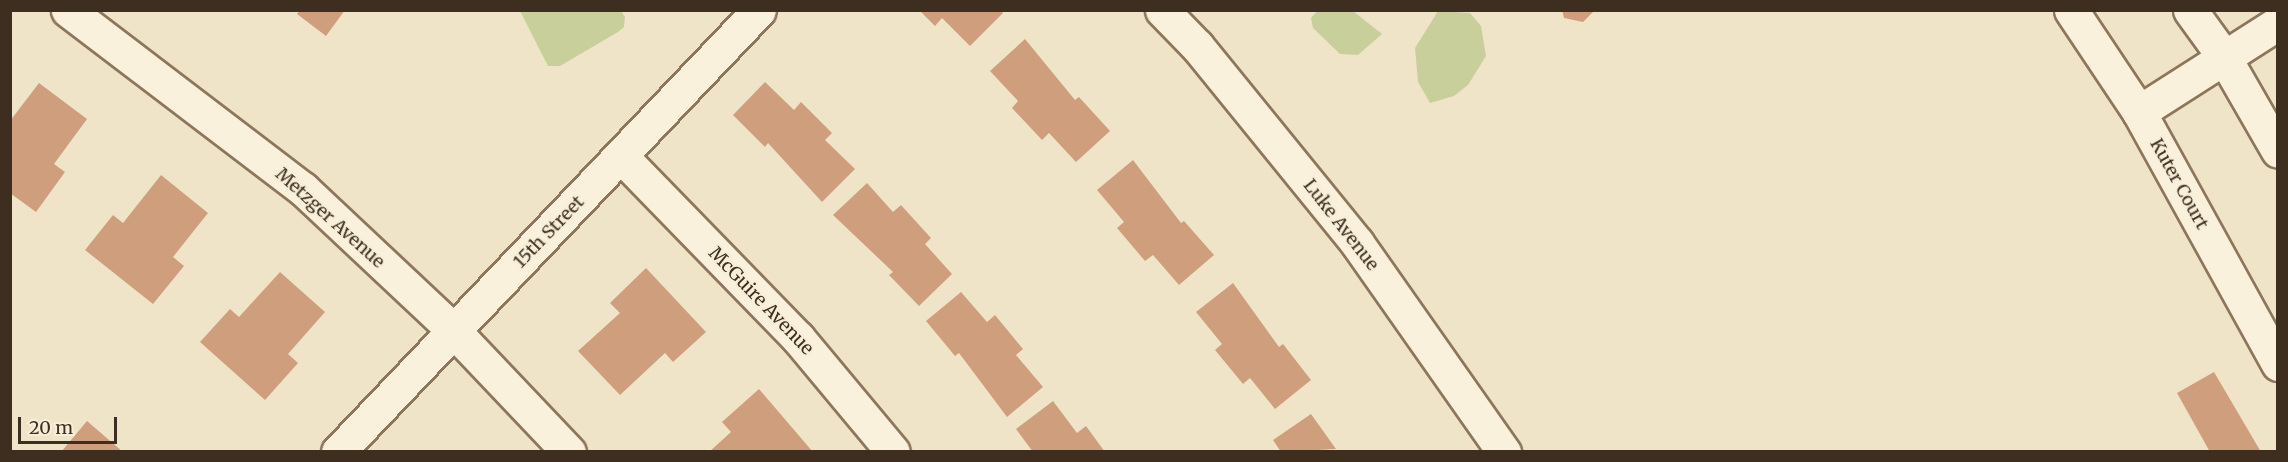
<!DOCTYPE html>
<style>
body{margin:0}
#map{position:relative;width:2288px;height:462px;overflow:hidden;background:#f0e4c8;font-family:Merriweather,serif}
div>[style]{position:absolute}
[style*='--x']{left:calc(var(--x)*1px);top:calc(var(--y)*1px);width:calc(var(--w)*1px);rotate:calc(var(--a)*1deg)}
.green>*{inset:0;background:#c9cf9b}
.building>*{inset:0;background:#cf9f7d}
.roads{filter:drop-shadow(2px 0 #8d765c) drop-shadow(-2px 0 #8d765c) drop-shadow(0 2px #8d765c) drop-shadow(0 -2px #8d765c)}
.minor>*{height:33px;margin:-16.5px;padding:0 16.5px;transform-origin:16.5px;border-radius:16.5px;background:#faf1dc}
span{translate:-50% -50%;white-space:nowrap;text-align:center;line-height:1.15;-webkit-text-stroke:4.5px #f7eed8;paint-order:stroke}
.street-label{font-size:18px;color:#3d2e20}
.frame{position:absolute;inset:0;border:12px solid #3d2e20;pointer-events:none}
.scale{position:absolute;left:18px;top:417px;width:99px;height:27px;box-sizing:border-box;border:3px solid #3d2e20;border-top:0;padding-left:8px;font-size:18px;line-height:21px;white-space:nowrap;color:#3d2e20;-webkit-text-stroke:4px #f7eed8;paint-order:stroke}
</style>
<div id="map">
<div class="green">
<div style="clip-path:polygon(520px 11px,621px 11px,625px 17px,624px 27px,618px 32px,560px 66px,548px 66px)"></div>
<div style="clip-path:polygon(1317px 11px,1353px 11px,1382px 34px,1358px 55px,1340px 54px,1313px 28px,1311px 18px)"></div>
<div style="clip-path:polygon(1438px 11px,1470px 13px,1481px 26px,1486px 56px,1468px 85px,1454px 96px,1430px 103px,1418px 82px,1415px 48px)"></div>
</div>
<div class="building">
<div style="clip-path:polygon(300px 10px,345px 10px,326px 36px,297px 14px)"></div>
<div style="clip-path:polygon(919px 10px,1000px 10px,1003px 13px,970px 46px,942px 18px,935px 26px)"></div>
<div style="clip-path:polygon(1562px 10px,1595px 10px,1583px 22px,1564px 18px)"></div>
<div style="clip-path:polygon(1025px 39px,1075px 100px,1079px 97px,1110px 131px,1076px 162px,1049px 133px,1042px 140px,1012px 108px,1018px 101px,990px 71px)"></div>
<div style="clip-path:polygon(765px 82px,794px 110px,801px 102px,832px 133px,825px 140px,855px 169px,822px 202px,768px 143px,765px 147px,733px 115px)"></div>
<div style="clip-path:polygon(39px 83px,87px 119px,54px 164px,65px 172px,36px 212px,10px 193px,10px 121px)"></div>
<div style="clip-path:polygon(1133px 160px,1181px 223px,1184px 221px,1214px 255px,1179px 285px,1153px 255px,1145px 261px,1117px 228px,1124px 222px,1097px 190px)"></div>
<div style="clip-path:polygon(161px 175px,208px 213px,173px 257px,184px 266px,153px 304px,85px 250px,113px 215px,123px 223px)"></div>
<div style="clip-path:polygon(867px 183px,893px 212px,901px 205px,931px 238px,925px 244px,952px 274px,919px 306px,889px 275px,893px 272px,833px 215px)"></div>
<div style="clip-path:polygon(646px 268px,706px 332px,673px 362px,665px 353px,620px 395px,578px 351px,620px 313px,610px 303px)"></div>
<div style="clip-path:polygon(280px 272px,325px 312px,288px 354px,298px 363px,265px 400px,200px 342px,230px 309px,239px 317px)"></div>
<div style="clip-path:polygon(1233px 283px,1279px 347px,1283px 344px,1311px 380px,1275px 409px,1250px 378px,1243px 384px,1215px 350px,1222px 344px,1196px 312px)"></div>
<div style="clip-path:polygon(961px 292px,987px 322px,995px 315px,1023px 349px,1016px 355px,1043px 387px,1007px 417px,959px 353px,955px 356px,926px 321px)"></div>
<div style="clip-path:polygon(2214px 372px,2261px 452px,2210px 452px,2177px 393px)"></div>
<div style="clip-path:polygon(759px 389px,813px 452px,709px 452px,731px 432px,722px 422px)"></div>
<div style="clip-path:polygon(1053px 401px,1077px 433px,1086px 426px,1105px 452px,1033px 452px,1016px 429px)"></div>
<div style="clip-path:polygon(1311px 414px,1336px 449px,1281px 452px,1273px 440px)"></div>
<div style="clip-path:polygon(87px 421px,123px 452px,61px 452px)"></div>
</div>
<div class="roads">
<div class="minor">
<div style="--x:68;--y:10;--w:295;--a:37.3"></div>
<div style="--x:303;--y:189;--w:207;--a:43.2"></div>
<div style="--x:454;--y:331;--w:167;--a:46.5"></div>
<div style="--x:1162;--y:10;--w:50;--a:45.8"></div>
<div style="--x:1197;--y:46;--w:254;--a:50.9"></div>
<div style="--x:1357;--y:243;--w:256;--a:54.9"></div>
<div style="--x:2071;--y:10;--w:123;--a:56.3"></div>
<div style="--x:2139;--y:112;--w:288;--a:61.1"></div>
<div style="--x:2190;--y:10;--w:58;--a:54.1"></div>
<div style="--x:2224;--y:57;--w:108;--a:60.1"></div>
<div style="--x:2139;--y:112;--w:165;--a:-32.6"></div>
<div style="--x:621;--y:156;--w:254;--a:45.8"></div>
<div style="--x:798;--y:338;--w:148;--a:50.2"></div>
<div style="--x:338;--y:452;--w:610;--a:-46.39"></div>
</div>
</div>
<div class="street-label">
<span style="left:2179px;top:184px;rotate:61deg">Kuter Court</span>
<span style="left:330px;top:218px;rotate:42deg">Metzger Avenue</span>
<span style="left:1341px;top:225px;rotate:52deg">Luke Avenue</span>
<span style="left:549px;top:232px;rotate:-46deg">15th Street</span>
<span style="left:761px;top:301px;rotate:46deg">McGuire Avenue</span>
</div>
<div class="frame"></div>
<div class="scale">20 m</div>
</div>
